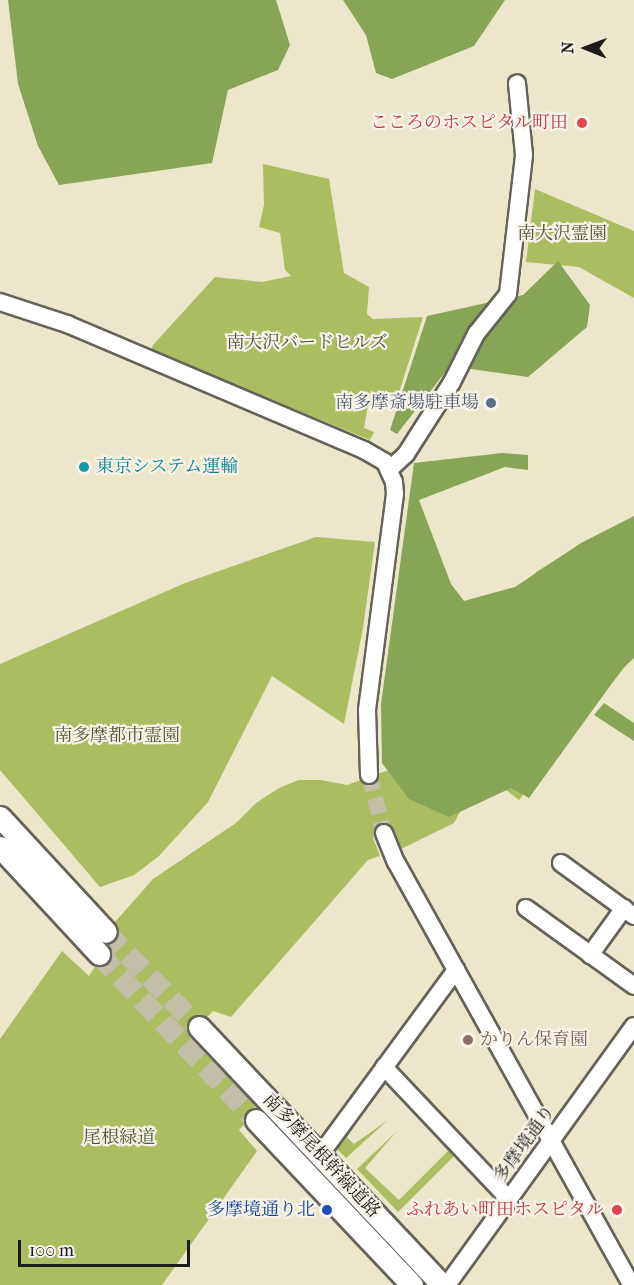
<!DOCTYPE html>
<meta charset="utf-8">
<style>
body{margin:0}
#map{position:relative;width:634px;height:1285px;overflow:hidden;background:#ece6ca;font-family:"IM FELL French Canon","Noto Serif JP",serif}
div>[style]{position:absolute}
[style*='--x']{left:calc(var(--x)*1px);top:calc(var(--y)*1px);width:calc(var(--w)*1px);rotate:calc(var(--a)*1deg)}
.green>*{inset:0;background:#aabd61}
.forest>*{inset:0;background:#87a457}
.minor-tunnel>*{height:16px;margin-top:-8px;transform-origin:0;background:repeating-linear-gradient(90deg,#c2bea7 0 16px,transparent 0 24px)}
.major-tunnel>*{height:21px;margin-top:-10.5px;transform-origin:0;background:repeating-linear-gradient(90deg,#c2bea7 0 21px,transparent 0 31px)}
.roads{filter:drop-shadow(2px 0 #656359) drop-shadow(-2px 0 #656359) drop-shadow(0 2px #656359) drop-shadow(0 -2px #656359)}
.minor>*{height:16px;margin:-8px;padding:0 8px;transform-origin:8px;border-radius:8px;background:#fff}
.major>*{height:21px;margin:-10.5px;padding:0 10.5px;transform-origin:10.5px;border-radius:10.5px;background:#fff}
.dots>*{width:16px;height:16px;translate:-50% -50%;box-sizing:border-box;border:3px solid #f7f3e8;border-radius:50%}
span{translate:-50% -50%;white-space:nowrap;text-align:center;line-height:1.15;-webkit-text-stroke:4.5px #f7f3e8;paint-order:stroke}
.health-label{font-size:18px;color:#be3a42}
.right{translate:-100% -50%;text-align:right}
.park-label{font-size:18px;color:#4e5434}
.service-label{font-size:18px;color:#4e5e75}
.culture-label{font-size:18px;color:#0d838f}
.left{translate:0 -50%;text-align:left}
.education-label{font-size:18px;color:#785e54}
.street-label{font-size:18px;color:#1c1c1c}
.transit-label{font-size:18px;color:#164399}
.north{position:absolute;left:556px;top:18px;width:60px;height:60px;-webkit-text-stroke:4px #f7f3e8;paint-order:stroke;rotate:271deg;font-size:16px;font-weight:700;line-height:24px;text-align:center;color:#1c1c1c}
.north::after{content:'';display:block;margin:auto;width:21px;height:27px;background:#1c1c1c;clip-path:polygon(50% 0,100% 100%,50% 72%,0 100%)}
.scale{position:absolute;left:18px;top:1240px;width:172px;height:27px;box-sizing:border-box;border:3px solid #1c1c1c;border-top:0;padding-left:8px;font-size:18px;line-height:21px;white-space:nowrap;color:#1c1c1c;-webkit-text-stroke:4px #f7f3e8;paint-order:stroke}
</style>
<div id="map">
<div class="green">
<div style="clip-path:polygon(263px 164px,329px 179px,344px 273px,369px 287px,367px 314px,373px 319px,423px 317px,397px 399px,370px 394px,364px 428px,374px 432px,370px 440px,151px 351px,153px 345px,215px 277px,262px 282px,291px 276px,285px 270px,280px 233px,259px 227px,264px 205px)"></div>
<div style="clip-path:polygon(535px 189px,634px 231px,634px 298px,579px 267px,526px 262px)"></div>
<div style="clip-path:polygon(316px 537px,375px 542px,363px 628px,344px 724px,272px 676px,208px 802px,159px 856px,134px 875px,100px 887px,0 770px,0 664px,185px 583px)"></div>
<div style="clip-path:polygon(557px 559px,632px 658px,519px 800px,506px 790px,462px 808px,454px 823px,401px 849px,392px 829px,387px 826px,376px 829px,373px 838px,380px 856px,368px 860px,231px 1017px,213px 1011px,189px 1036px,259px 1110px,239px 1130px,257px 1151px,162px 1285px,0 1285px,0 1039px,62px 951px,89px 976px,108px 946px,100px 939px,153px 879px,236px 823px,256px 803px,279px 788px,299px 780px,321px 780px,347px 785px,397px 767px,520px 591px,536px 572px)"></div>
<div style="clip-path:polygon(382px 1079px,390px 1079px,458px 1152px,398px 1212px,357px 1169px,397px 1131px,365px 1168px,399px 1200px,448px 1151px,389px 1084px,382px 1085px,347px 1137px,354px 1144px,388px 1120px,346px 1158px,337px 1149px,336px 1144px)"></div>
</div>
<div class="forest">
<div style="clip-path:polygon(8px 0,276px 0,290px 45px,278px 70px,228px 90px,212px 163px,59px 185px,38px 146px,18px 84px)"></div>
<div style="clip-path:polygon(343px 0,505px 0,474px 46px,392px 79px,376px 73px,366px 35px)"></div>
<div style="clip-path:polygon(558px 261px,590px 305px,587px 327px,528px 377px,450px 366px,397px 434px,390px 430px,427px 316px,523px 295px)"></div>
<div style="clip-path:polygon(502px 453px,528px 455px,528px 470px,505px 467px,419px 500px,451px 584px,464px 601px,515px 587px,581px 543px,634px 516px,634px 658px,623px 668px,529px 798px,511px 788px,449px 817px,409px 799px,382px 763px,381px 704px,414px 463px)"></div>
<div style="clip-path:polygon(604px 703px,634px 723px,634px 741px,594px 715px)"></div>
</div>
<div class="minor-tunnel">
<div style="--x:369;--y:775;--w:60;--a:75.5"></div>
</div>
<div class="major-tunnel">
<div style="--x:106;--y:932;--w:133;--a:45.6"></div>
<div style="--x:99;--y:954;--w:228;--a:46.6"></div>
</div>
<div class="roads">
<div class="minor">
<div style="--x:0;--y:302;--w:71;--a:18.2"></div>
<div style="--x:67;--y:324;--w:323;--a:23"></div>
<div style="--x:364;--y:450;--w:24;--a:30"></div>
<div style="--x:385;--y:462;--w:22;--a:66"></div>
<div style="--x:394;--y:482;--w:12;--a:85"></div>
<div style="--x:395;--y:494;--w:218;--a:97.4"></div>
<div style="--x:367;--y:710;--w:65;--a:88.2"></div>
<div style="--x:390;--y:469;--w:22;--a:-43"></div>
<div style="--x:406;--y:454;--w:85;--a:-57.4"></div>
<div style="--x:452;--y:382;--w:54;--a:-63.4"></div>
<div style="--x:476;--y:334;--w:51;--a:-51.3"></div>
<div style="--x:508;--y:294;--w:140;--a:-83.4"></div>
<div style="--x:524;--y:155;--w:72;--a:-95.6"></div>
<div style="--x:384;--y:833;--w:31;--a:68"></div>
<div style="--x:396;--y:862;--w:484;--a:60.9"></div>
<div style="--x:561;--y:863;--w:90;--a:36"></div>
<div style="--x:526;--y:908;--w:133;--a:35.8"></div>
<div style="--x:590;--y:955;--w:58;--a:-54.1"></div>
<div style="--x:384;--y:1067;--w:182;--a:46.6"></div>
<div style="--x:320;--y:1155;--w:230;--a:-53.7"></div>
<div style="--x:447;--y:1285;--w:319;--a:-54.2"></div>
</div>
<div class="major">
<div style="--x:0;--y:817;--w:156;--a:47.3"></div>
<div style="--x:0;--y:847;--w:146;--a:47.2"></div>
<div style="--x:199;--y:1027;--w:354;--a:46.7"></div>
<div style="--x:256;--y:1120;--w:227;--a:46.6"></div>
</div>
</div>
<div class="dots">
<div style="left:582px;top:123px;background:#e0444e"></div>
<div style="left:491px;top:403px;background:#5c6f8a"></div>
<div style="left:84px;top:467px;background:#0f9aa8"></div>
<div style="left:468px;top:1040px;background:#8d6e63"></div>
<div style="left:327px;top:1210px;background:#1a4fb4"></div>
<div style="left:617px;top:1210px;background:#e0444e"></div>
</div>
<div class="health-label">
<span class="right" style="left:568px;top:123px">こころのホスピタル町田</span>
<span class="right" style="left:604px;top:1210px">ふれあい町田ホスピタル</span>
</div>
<div class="park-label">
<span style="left:562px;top:234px">南大沢霊園</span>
<span style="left:307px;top:343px">南大沢バードヒルズ</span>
<span style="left:117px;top:736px">南多摩都市霊園</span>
<span style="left:119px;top:1138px">尾根緑道</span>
</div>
<div class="service-label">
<span class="right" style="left:479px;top:403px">南多摩斎場駐車場</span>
</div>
<div class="culture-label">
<span class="left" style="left:96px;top:467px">東京システム運輸</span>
</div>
<div class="education-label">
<span class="left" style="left:480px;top:1040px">かりん保育園</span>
</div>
<div class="street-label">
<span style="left:525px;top:1144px;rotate:-54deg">多摩境通り</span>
<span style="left:321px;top:1156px;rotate:47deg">南多摩尾根幹線道路</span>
</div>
<div class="transit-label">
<span class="right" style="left:315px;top:1210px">多摩境通り北</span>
</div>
<div class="north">N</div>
<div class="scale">100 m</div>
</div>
